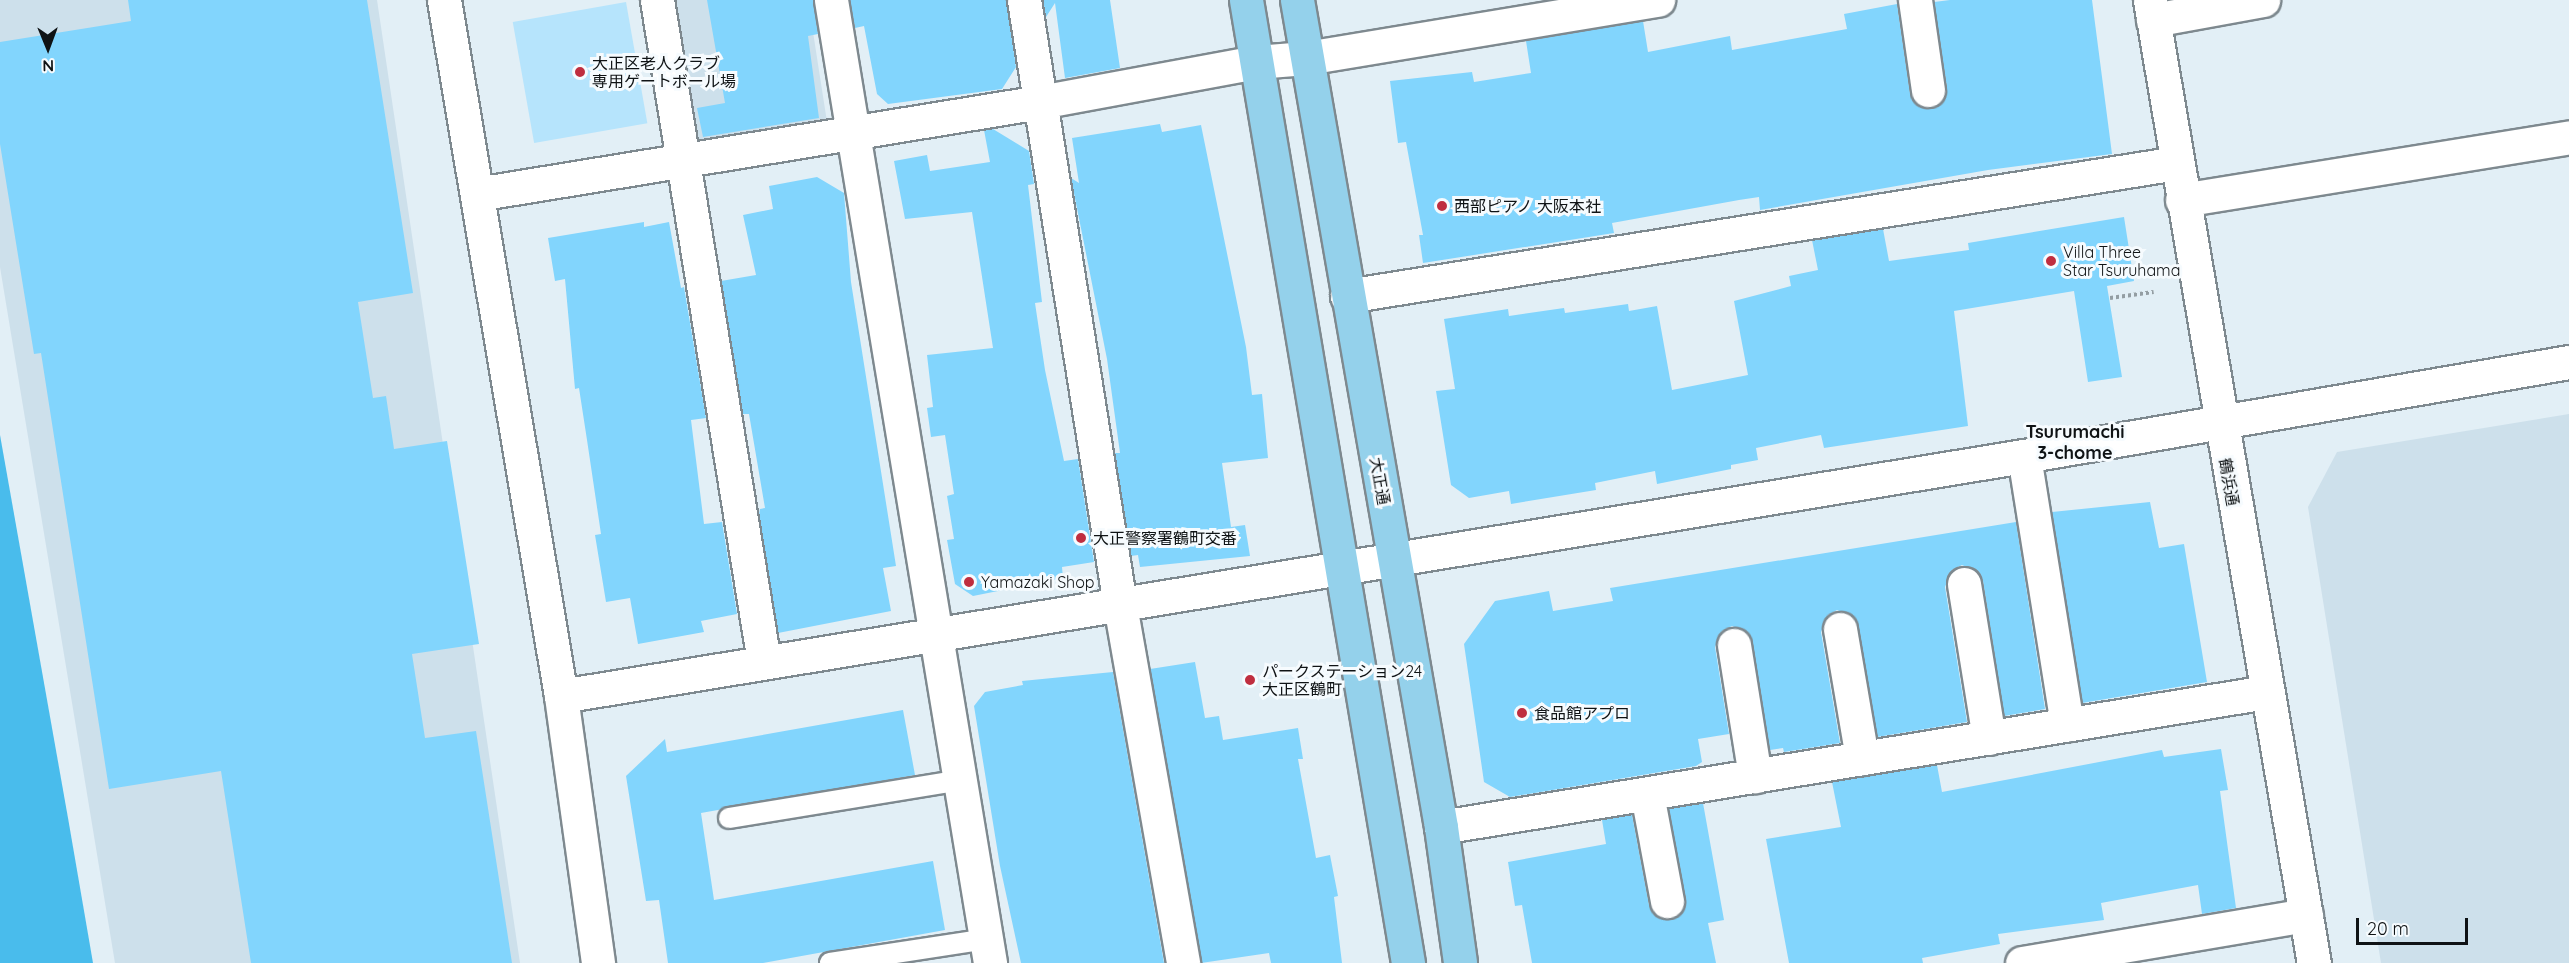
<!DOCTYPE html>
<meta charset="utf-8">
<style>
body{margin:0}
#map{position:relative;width:2569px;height:963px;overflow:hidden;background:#e2eff6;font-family:Quicksand,"Noto Sans JP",sans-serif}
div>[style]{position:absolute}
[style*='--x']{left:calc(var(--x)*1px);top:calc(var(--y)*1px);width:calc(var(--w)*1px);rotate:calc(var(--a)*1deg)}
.built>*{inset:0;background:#cde0eb}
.green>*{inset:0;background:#b6e4fc;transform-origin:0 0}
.water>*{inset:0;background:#49bcec}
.building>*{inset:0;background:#82d5fd}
.path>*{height:4px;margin-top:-2px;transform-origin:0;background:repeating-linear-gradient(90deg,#949ea3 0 3px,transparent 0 6px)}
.roads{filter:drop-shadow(2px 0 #7e898f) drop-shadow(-2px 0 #7e898f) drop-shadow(0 2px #7e898f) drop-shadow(0 -2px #7e898f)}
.lane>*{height:20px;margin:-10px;padding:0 10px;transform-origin:10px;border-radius:10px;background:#fff}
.street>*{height:33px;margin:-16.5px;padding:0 16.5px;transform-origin:16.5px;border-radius:16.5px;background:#fff}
.secondary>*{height:33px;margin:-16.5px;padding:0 16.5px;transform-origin:16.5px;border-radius:16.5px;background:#fff}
.primary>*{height:33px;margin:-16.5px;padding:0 16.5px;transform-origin:16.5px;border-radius:16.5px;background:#94d1eb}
.dots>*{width:16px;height:16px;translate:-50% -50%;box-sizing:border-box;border:3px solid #f6fbfe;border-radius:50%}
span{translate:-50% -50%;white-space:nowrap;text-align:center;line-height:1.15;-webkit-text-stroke:6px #f6fbfe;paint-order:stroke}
.poi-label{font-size:16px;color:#0f1315}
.left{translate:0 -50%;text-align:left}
.street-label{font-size:16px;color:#0f1315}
.neighbourhood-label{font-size:18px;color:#0f1315;font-weight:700}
.north{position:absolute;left:18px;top:18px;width:60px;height:60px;-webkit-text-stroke:4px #f6fbfe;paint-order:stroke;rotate:179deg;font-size:16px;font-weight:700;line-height:24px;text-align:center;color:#0f1315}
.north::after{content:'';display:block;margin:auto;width:21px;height:27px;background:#0f1315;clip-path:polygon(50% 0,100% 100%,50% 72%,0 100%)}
.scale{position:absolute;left:2356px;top:918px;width:112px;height:27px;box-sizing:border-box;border:3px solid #0f1315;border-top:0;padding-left:8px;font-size:18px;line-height:21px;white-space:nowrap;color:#0f1315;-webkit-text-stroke:4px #f6fbfe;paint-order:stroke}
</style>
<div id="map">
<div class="built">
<div style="clip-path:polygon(0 0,377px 0,520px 963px,115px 963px,0 267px)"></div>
<div style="clip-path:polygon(671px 0,808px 0,827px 122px,701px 142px,692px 130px)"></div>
<div style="clip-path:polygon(2569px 414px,2569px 963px,2381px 963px,2308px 507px,2337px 452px)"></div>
</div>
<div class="green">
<div style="left:626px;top:2px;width:123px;height:115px;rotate:80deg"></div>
</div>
<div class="water">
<div style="clip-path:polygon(0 435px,68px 818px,93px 963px,0 963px)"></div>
</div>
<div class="building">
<div style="clip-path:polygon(128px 0,367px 0,413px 293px,358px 302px,373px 398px,386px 396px,394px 449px,447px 441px,479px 644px,412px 654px,425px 738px,476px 731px,512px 963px,251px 963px,221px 771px,109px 789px,41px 353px,34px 354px,0 144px,0 42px,131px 21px)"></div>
<div style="clip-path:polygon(707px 0,813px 0,818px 34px,808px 36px,819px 118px,703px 137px,697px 108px,725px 103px)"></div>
<div style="clip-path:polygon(850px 0,1006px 0,1016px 67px,1002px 89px,888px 104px,877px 94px,864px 26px,855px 28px)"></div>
<div style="clip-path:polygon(1043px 0,1110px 0,1120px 68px,1065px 78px,1055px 3px,1046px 17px)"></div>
<div style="clip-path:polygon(1950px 0,2092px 0,2112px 154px,1988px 170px,1760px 210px,1759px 197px,1739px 200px,1612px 223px,1614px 233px,1423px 263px,1419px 235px,1423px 235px,1406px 142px,1398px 143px,1390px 81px,1472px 72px,1474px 82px,1531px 73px,1526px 41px,1643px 21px,1648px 52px,1730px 36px,1732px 50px,1847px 29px,1844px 14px,1897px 4px,1910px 93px,1921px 107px,1931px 108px,1945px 97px,1947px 88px,1934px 2px)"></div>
<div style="clip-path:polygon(1160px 124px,1162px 132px,1201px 125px,1246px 347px,1252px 395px,1262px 394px,1268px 458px,1222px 463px,1231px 527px,1245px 525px,1250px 556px,1140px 567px,1138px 555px,1131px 556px,1115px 453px,1120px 453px,1107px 359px,1071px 178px,1079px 183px,1072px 138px)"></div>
<div style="clip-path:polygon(993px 129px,1029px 151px,1034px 184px,1028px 185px,1042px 302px,1035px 303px,1045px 370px,1064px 461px,1078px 459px,1094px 562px,1062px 567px,1063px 578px,973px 596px,955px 584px,947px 540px,954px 539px,947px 496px,954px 494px,945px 435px,931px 437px,927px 408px,933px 407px,927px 355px,993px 348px,972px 212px,905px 219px,894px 161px,927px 155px,930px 171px,990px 162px,984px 130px)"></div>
<div style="clip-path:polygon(817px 177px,844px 193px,851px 282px,896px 566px,883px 568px,891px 611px,778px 633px,759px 515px,760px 509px,765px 508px,749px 414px,743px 414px,721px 281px,756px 275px,743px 215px,773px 209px,769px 186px)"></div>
<div style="clip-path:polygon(2124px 217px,2134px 281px,2107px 286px,2122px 377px,2088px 382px,2074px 291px,1954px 311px,1968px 426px,1824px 448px,1821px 435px,1756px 448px,1758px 460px,1731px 465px,1731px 469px,1657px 484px,1655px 471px,1595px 483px,1596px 490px,1511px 504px,1509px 491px,1469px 498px,1451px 485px,1436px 391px,1455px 389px,1444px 319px,1508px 309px,1509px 316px,1564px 308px,1565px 313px,1628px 304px,1629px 311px,1657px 306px,1672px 390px,1748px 375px,1734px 301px,1791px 286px,1789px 276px,1818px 270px,1812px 240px,1883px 229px,1889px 261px,1969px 250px,1968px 243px)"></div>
<div style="clip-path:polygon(644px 222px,644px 227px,669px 222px,681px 288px,684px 287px,706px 418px,691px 420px,704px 524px,722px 522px,737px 614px,701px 621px,704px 632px,638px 644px,630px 598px,606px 602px,595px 535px,601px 534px,587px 440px,579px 388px,575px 389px,565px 279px,555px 281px,548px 238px)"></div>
<div style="clip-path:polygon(2150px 502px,2159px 548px,2184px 544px,2207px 682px,2082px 703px,2052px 512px)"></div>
<div style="clip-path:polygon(2016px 522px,2045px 709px,2004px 716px,1983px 581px,1978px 572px,1962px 565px,1952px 570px,1945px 587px,1967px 722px,1877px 737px,1858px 626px,1854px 617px,1837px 610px,1828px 615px,1821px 632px,1840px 743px,1784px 752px,1783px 748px,1770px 750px,1752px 641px,1748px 633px,1732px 626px,1722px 631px,1715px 647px,1729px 734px,1698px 739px,1702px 762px,1696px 766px,1510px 797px,1484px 782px,1464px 644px,1495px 601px,1549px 591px,1553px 611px,1613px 601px,1610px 588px)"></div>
<div style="clip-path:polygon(1195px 662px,1205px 718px,1219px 716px,1223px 740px,1298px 728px,1303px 759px,1298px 759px,1316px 858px,1330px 855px,1338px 896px,1334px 897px,1342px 963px,1271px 963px,1269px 953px,1201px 963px,1150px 669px)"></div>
<div style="clip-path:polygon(1113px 672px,1164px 963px,1021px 963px,1000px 866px,974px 706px,985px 692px,1023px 685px,1022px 681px)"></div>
<div style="clip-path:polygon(903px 710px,915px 775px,701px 813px,714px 900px,933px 861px,945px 930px,763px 963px,668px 963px,659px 900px,646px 901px,626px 776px,665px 739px,667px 752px)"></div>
<div style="clip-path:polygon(2221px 749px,2228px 790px,2220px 791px,2236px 908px,2202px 914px,2198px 885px,2101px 903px,2104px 920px,1998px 934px,2000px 944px,1922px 958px,1923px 963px,1789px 963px,1766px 839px,1841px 827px,1832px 782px,1937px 765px,1942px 792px,2162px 750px,2164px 757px)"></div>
<div style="clip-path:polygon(1703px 803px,1724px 920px,1708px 923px,1716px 963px,1532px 963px,1522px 905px,1515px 906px,1508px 862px,1606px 844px,1602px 820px,1632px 815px,1649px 905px,1660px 918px,1671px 919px,1680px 915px,1685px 898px,1669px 809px)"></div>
</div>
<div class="path">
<div style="--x:2110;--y:298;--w:44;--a:-7.8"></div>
</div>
<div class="roads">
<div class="lane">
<div style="--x:729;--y:818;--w:234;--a:-9.3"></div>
<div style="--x:830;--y:963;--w:158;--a:-8.7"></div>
</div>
<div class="street">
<div style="--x:657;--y:0;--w:671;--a:80.82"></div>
<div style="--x:831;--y:0;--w:976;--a:80.62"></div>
<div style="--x:1024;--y:0;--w:613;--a:80.98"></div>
<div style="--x:1120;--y:605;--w:364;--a:80"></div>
<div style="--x:1915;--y:0;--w:91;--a:81.8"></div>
<div style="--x:2153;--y:20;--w:112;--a:-10.3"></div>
<div style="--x:477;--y:194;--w:570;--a:-9.28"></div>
<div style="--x:1040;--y:102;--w:220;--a:-10.5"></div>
<div style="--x:1256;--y:62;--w:50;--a:-4.6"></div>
<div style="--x:1306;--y:58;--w:357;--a:-9.4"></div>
<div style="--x:2182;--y:200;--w:392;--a:-9.2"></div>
<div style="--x:1347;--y:296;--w:840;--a:-9.11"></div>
<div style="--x:2024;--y:456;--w:272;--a:80.9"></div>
<div style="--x:1964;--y:584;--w:156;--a:80.8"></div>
<div style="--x:1840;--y:629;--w:131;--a:80.3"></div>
<div style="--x:1734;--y:645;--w:133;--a:80.9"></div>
<div style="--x:1647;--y:794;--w:109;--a:79.4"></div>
<div style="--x:1441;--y:827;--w:836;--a:-9.29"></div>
</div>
<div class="secondary">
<div style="--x:444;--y:0;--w:706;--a:80.46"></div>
<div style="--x:561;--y:696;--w:270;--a:82.1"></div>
<div style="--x:2150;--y:0;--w:977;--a:80.34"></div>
<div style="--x:561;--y:696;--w:1483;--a:-9.32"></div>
<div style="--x:2024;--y:456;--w:553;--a:-9.79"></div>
<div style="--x:2022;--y:963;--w:288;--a:-9.6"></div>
</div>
<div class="primary">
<div style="--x:1246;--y:0;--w:977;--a:80.45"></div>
<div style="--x:1297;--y:0;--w:839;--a:80.12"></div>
<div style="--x:1441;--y:827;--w:137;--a:82"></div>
</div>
</div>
<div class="dots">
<div style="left:580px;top:72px;background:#bf2e3f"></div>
<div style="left:1442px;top:206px;background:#bf2e3f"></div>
<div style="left:2051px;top:261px;background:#bf2e3f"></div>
<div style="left:1081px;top:538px;background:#bf2e3f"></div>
<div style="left:969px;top:582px;background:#bf2e3f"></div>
<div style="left:1250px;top:680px;background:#bf2e3f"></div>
<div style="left:1522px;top:713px;background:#bf2e3f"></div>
</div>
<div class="poi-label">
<span class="left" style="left:592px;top:72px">大正区老人クラブ<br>専用ゲートボール場</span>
<span class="left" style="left:1454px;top:206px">西部ピアノ 大阪本社</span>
<span class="left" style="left:2063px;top:261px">Villa Three<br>Star Tsuruhama</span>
<span class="left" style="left:1093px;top:538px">大正警察署鶴町交番</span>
<span class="left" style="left:981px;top:582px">Yamazaki Shop</span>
<span class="left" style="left:1262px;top:680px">パークステーション24<br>大正区鶴町</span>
<span class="left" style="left:1534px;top:713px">食品館アプロ</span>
</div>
<div class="street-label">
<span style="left:1380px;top:481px;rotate:80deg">大正通</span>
<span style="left:2229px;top:482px;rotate:80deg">鶴浜通</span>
</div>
<div class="neighbourhood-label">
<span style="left:2075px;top:443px">Tsurumachi<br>3-chome</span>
</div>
<div class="north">N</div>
<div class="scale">20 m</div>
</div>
